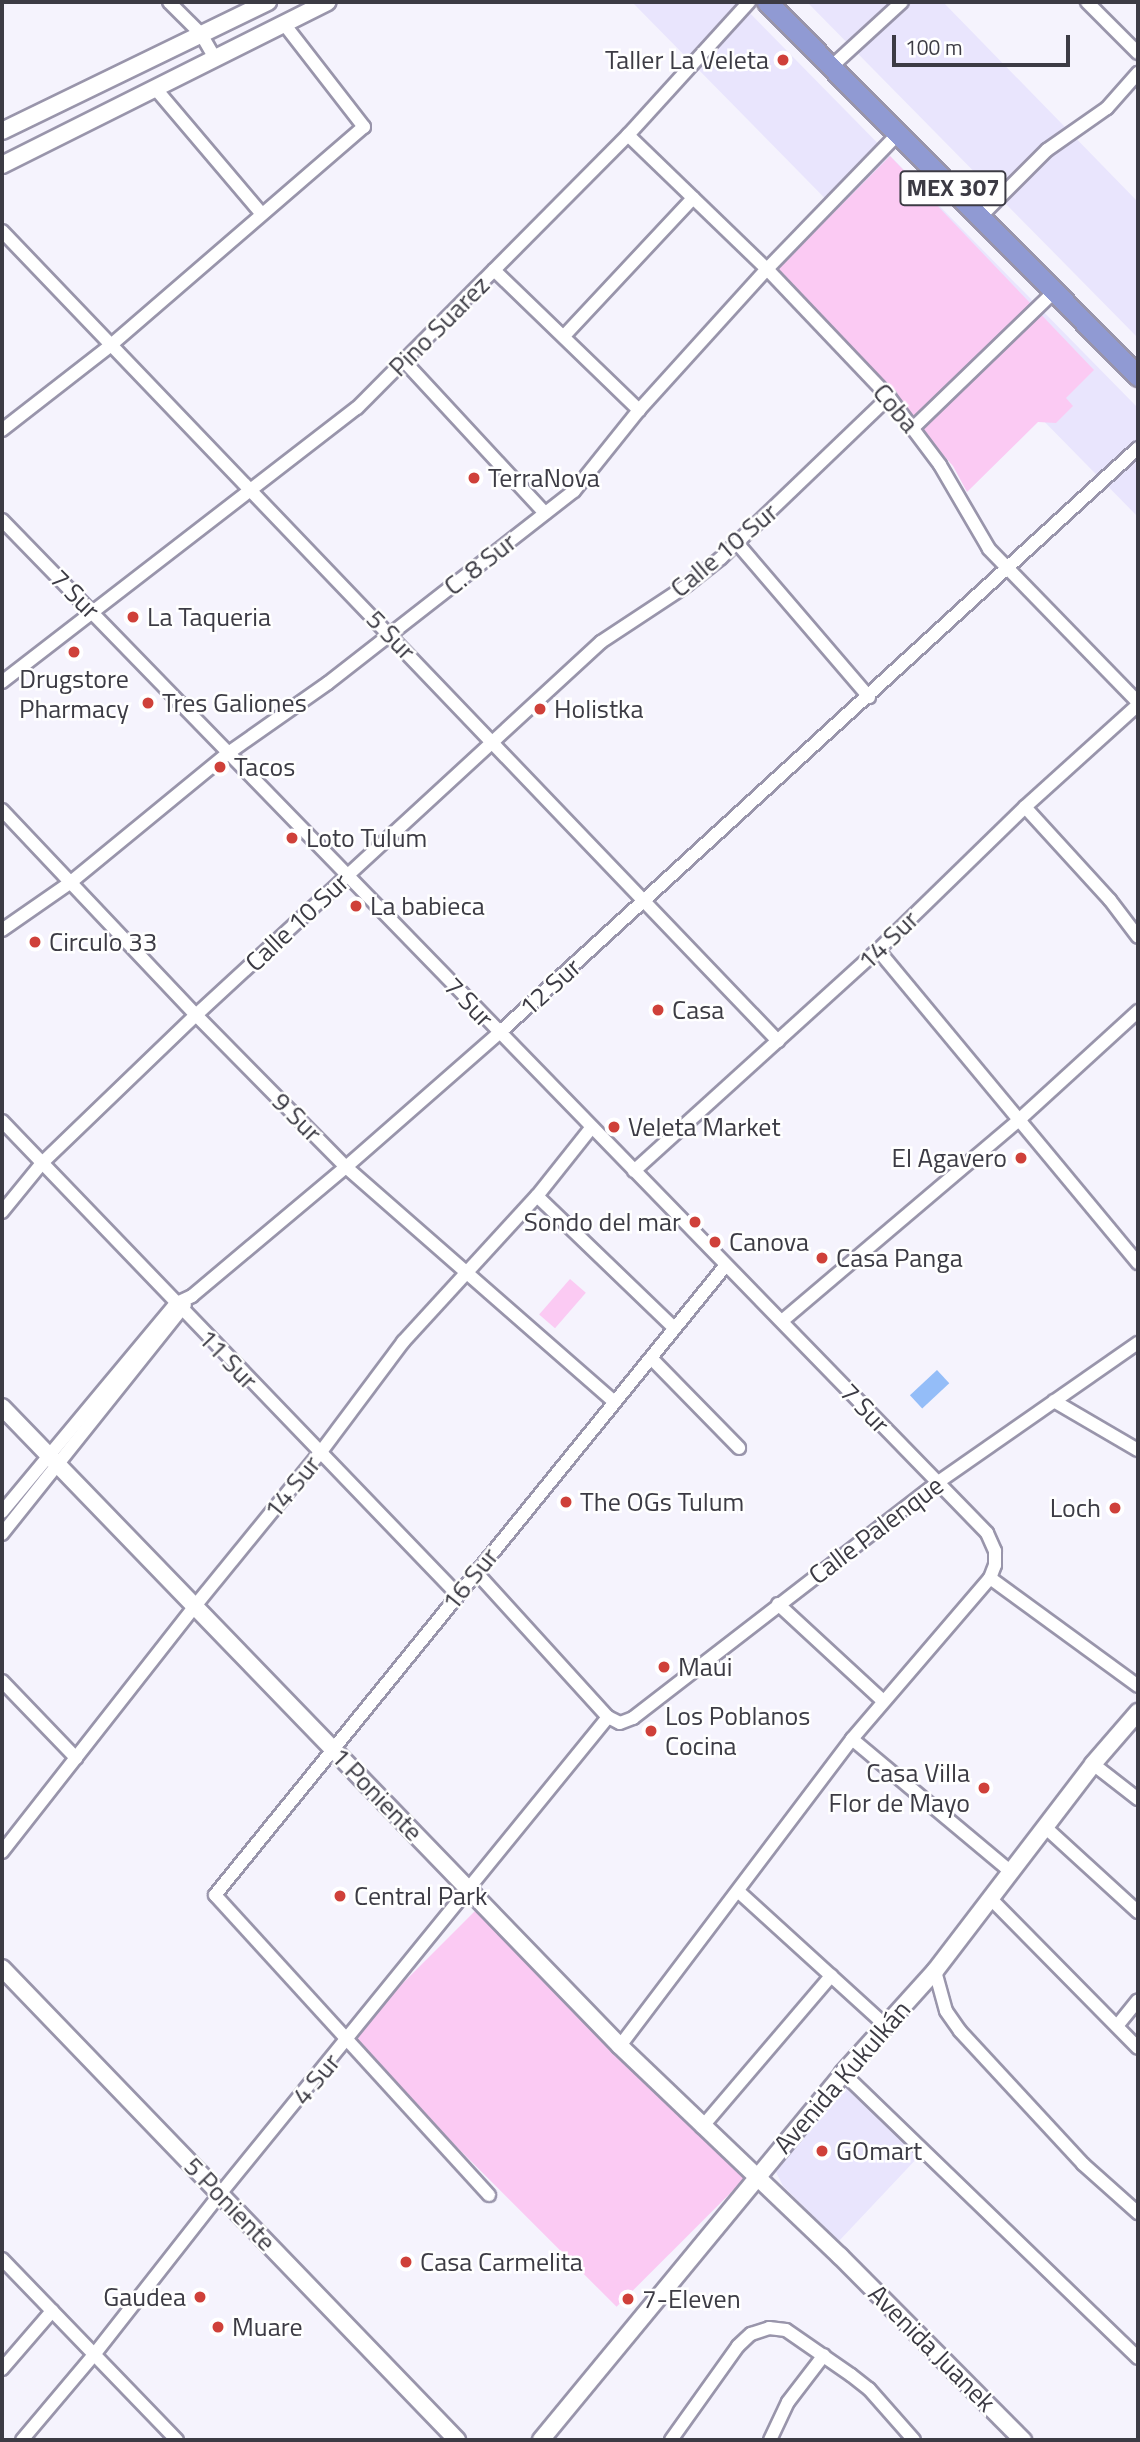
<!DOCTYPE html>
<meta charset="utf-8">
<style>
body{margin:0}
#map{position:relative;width:1140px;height:2442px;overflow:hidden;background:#f5f3fd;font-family:"Titillium Web",sans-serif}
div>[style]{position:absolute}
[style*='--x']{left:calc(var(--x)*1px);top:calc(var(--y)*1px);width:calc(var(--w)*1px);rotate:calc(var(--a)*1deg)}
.built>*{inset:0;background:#e9e5fd}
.green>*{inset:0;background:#fbcaf3;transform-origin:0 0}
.water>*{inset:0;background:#94bdf8;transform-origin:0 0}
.roads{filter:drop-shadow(2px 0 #9995ab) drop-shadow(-2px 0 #9995ab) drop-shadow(0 2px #9995ab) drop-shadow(0 -2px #9995ab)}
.minor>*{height:12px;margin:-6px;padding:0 6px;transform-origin:6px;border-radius:6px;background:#fff}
.tertiary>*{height:16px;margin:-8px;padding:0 8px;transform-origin:8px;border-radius:8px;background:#fff}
.trunk>*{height:19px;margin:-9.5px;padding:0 9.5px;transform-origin:9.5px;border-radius:9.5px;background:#909ad3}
.dots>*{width:19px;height:19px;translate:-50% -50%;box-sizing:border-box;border:4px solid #fff;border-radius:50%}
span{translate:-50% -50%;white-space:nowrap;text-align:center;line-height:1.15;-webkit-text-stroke:5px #fff;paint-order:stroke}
.shield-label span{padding:2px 5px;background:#fff;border:2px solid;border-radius:5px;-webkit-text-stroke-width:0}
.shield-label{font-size:24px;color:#3c3b44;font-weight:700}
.poi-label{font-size:26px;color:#3c3b44}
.right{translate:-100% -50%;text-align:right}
.left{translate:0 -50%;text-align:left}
.street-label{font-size:26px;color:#3c3b44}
.frame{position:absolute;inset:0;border:4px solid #3c3b44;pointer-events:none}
.scale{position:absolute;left:892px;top:35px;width:178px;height:32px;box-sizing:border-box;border:4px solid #3c3b44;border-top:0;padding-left:9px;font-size:21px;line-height:24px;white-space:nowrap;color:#3c3b44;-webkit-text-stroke:5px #fff;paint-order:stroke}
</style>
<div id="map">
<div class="built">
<div style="clip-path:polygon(632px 2px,739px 2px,1138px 408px,1138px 517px)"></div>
<div style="clip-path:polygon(807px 2px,943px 2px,1138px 202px,1138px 338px)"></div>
<div style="clip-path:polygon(848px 2086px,921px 2154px,839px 2241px,783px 2186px,775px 2170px)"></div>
</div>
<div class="green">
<div style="clip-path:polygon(890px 156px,1094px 370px,1066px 398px,1073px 406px,1056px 423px,1038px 422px,967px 492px,953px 466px,778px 269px)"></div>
<div style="left:570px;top:1279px;width:21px;height:47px;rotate:41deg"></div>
<div style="left:478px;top:1908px;width:380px;height:184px;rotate:45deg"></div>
</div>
<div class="water">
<div style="left:937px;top:1370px;width:18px;height:37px;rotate:47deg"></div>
</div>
<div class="roads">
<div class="minor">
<div style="--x:169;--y:2;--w:45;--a:45"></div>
<div style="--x:201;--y:34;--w:28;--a:60"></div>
<div style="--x:1087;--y:2;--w:72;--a:45"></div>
<div style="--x:831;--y:67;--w:96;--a:-42.5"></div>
<div style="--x:155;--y:88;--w:165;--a:49.7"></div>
<div style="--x:628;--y:135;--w:193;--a:44"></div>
<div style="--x:767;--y:269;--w:177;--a:46.4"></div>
<div style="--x:889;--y:397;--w:85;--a:53.1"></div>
<div style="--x:940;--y:465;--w:97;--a:59.7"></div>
<div style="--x:989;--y:549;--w:214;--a:45.8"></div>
<div style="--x:980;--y:217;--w:95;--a:-45"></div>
<div style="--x:1047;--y:150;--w:73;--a:-35"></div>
<div style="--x:1107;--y:108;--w:47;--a:-48.5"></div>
<div style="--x:2;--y:231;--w:1122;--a:46.23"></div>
<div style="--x:494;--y:270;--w:202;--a:44"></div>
<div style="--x:564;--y:336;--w:189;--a:-46.9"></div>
<div style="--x:405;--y:362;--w:206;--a:47.2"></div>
<div style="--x:914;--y:427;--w:194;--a:-44"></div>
<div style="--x:2;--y:430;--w:138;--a:-37.9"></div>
<div style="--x:111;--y:345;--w:334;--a:-40.8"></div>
<div style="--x:364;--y:127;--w:130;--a:-127.8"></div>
<div style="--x:2;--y:520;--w:1413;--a:45.8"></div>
<div style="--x:987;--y:1533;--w:20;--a:66"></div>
<div style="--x:995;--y:1551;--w:14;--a:90"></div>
<div style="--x:995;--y:1565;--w:14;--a:111"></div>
<div style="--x:990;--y:1578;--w:212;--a:130.6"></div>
<div style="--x:852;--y:1739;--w:385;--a:127.1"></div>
<div style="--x:737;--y:543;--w:203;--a:49.4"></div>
<div style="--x:2;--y:682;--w:448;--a:-37.7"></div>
<div style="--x:357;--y:408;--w:385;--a:-45.2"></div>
<div style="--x:628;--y:135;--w:180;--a:-47.7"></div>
<div style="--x:1025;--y:807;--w:126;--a:47.6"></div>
<div style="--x:1110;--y:900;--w:46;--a:52.9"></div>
<div style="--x:2;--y:810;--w:282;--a:46.6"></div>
<div style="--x:196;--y:1015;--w:214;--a:45.4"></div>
<div style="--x:346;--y:1167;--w:356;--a:41.2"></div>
<div style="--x:2;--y:930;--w:84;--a:-34.8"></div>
<div style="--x:71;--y:882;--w:202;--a:-39.4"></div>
<div style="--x:227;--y:754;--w:123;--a:-35.1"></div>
<div style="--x:328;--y:683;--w:312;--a:-38"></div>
<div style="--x:574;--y:491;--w:104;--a:-51.3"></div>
<div style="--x:639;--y:410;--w:190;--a:-47.8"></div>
<div style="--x:767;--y:269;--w:190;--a:-45.9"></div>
<div style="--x:878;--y:950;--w:407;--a:50.3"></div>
<div style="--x:2;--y:1121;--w:656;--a:46.11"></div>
<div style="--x:634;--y:1171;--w:329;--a:-42.2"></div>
<div style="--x:878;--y:950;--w:205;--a:-44.2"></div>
<div style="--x:1025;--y:807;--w:152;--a:-42.1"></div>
<div style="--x:537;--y:1196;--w:190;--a:43.9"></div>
<div style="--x:2;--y:1212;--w:63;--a:-50.8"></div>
<div style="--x:42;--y:1163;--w:214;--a:-43.9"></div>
<div style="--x:196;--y:1015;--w:551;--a:-42.64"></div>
<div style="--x:601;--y:642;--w:98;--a:-33.4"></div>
<div style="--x:683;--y:588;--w:48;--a:-38.3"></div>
<div style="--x:721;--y:558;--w:233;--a:-43.8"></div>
<div style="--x:782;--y:1321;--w:314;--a:-40.3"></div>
<div style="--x:1021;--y:1118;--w:159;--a:-42.4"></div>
<div style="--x:651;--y:1358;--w:126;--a:45.6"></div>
<div style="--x:1054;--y:1401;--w:97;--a:30.3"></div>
<div style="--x:2;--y:1512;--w:271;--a:-50.2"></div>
<div style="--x:175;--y:1304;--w:19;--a:-25"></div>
<div style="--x:192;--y:1296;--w:201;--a:-40"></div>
<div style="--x:346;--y:1167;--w:203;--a:-41.2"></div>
<div style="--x:499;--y:1033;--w:866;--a:-42.47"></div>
<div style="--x:2;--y:1534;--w:293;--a:-51.4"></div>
<div style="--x:475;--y:1571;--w:197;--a:47.7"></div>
<div style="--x:608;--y:1717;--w:13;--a:27"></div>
<div style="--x:620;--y:1723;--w:14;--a:-21"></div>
<div style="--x:633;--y:1718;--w:384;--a:-37.7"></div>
<div style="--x:937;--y:1483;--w:245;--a:-34.9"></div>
<div style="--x:990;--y:1578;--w:183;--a:36.1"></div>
<div style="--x:778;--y:1604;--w:143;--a:42.7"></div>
<div style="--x:2;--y:1681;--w:107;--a:46.1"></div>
<div style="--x:852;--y:1739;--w:207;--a:39.9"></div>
<div style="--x:1093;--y:1764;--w:57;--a:37.9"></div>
<div style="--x:1045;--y:1827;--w:126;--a:42.4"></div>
<div style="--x:2;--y:1852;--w:313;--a:-51.9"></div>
<div style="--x:195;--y:1606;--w:198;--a:-50.8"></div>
<div style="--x:320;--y:1453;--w:139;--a:-53.2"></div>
<div style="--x:403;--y:1342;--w:198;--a:-47.5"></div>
<div style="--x:537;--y:1196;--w:87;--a:-51.5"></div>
<div style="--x:739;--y:1892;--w:197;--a:42.3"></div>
<div style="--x:991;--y:1899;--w:209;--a:45.4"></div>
<div style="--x:935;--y:1971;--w:41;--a:74.6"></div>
<div style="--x:946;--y:2011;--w:24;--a:55"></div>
<div style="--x:960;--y:2031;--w:181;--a:47.2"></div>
<div style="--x:1083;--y:2164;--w:74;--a:41.7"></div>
<div style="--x:1117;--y:2026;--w:33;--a:-51"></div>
<div style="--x:843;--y:2073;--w:410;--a:44"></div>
<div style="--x:702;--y:2127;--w:199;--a:-49.5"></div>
<div style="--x:489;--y:2195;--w:406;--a:-132.4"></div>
<div style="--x:215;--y:1895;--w:811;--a:-50.95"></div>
<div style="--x:2;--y:2259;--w:252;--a:46"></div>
<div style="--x:2;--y:2369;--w:77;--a:-49.2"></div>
<div style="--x:22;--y:2440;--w:110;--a:-49.8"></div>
<div style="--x:93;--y:2356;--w:206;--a:-51.9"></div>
<div style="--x:220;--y:2194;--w:615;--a:-50.87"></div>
<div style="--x:671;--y:2440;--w:115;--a:-54.5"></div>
<div style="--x:738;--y:2346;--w:18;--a:-43"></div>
<div style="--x:751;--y:2334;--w:19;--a:-18"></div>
<div style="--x:769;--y:2328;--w:17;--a:7"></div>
<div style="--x:786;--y:2330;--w:79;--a:34.7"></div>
<div style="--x:851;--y:2375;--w:23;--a:38"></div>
<div style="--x:869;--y:2389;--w:68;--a:48.6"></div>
<div style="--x:770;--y:2440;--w:42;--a:-64.7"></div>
<div style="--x:788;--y:2402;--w:59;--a:-52.5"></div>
</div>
<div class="tertiary">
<div style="--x:2;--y:131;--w:296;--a:-25.9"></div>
<div style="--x:2;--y:165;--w:364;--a:-26.6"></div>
<div style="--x:2;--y:1407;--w:889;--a:45.96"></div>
<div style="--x:620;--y:2046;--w:304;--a:43.7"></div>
<div style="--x:840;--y:2256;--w:260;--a:45.2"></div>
<div style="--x:2;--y:1968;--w:656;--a:46.05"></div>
<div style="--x:541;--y:2440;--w:475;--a:-50.5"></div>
<div style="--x:843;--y:2073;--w:137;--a:-48"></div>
<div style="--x:935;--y:1971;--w:260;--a:-52.6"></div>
<div style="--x:1093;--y:1764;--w:69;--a:-49.1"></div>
</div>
<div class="trunk">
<div style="--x:767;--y:2;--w:527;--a:45.23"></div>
</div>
</div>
<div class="dots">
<div style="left:783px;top:60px;background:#cf4039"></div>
<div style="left:474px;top:478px;background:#cf4039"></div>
<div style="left:133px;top:617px;background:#cf4039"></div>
<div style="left:74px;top:652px;background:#cf4039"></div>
<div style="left:148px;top:703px;background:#cf4039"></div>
<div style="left:540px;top:709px;background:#cf4039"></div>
<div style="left:220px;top:767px;background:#cf4039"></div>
<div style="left:292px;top:838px;background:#cf4039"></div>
<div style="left:356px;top:906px;background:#cf4039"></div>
<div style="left:35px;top:942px;background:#cf4039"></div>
<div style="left:658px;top:1010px;background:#cf4039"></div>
<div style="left:614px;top:1127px;background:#cf4039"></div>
<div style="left:1021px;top:1158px;background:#cf4039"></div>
<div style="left:695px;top:1222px;background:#cf4039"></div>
<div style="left:715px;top:1242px;background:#cf4039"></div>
<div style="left:822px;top:1258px;background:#cf4039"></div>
<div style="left:566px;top:1502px;background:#cf4039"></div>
<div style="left:1115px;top:1508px;background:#cf4039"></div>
<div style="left:664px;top:1667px;background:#cf4039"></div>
<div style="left:651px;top:1731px;background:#cf4039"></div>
<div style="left:984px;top:1788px;background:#cf4039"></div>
<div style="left:340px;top:1896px;background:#cf4039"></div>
<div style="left:822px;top:2151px;background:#cf4039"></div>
<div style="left:406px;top:2262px;background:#cf4039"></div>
<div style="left:200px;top:2297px;background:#cf4039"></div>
<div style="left:628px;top:2299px;background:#cf4039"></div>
<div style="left:218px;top:2327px;background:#cf4039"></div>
</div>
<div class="shield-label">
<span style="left:953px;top:188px">MEX 307</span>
</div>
<div class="poi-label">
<span class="right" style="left:769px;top:60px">Taller La Veleta</span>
<span class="left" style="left:488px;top:478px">TerraNova</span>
<span class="left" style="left:147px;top:617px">La Taqueria</span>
<span style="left:74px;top:694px">Drugstore<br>Pharmacy</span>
<span class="left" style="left:162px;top:703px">Tres Galiones</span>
<span class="left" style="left:554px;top:709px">Holistka</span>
<span class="left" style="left:234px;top:767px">Tacos</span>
<span class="left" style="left:306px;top:838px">Loto Tulum</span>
<span class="left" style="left:370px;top:906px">La babieca</span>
<span class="left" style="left:49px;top:942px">Circulo 33</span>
<span class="left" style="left:672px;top:1010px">Casa</span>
<span class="left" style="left:628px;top:1127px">Veleta Market</span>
<span class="right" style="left:1007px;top:1158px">El Agavero</span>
<span class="right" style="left:681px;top:1222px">Sondo del mar</span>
<span class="left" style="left:729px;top:1242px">Canova</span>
<span class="left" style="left:836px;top:1258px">Casa Panga</span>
<span class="left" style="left:580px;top:1502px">The OGs Tulum</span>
<span class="right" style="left:1101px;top:1508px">Loch</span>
<span class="left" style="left:678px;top:1667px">Maui</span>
<span class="left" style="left:665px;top:1731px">Los Poblanos<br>Cocina</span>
<span class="right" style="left:970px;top:1788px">Casa Villa<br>Flor de Mayo</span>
<span class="left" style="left:354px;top:1896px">Central Park</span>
<span class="left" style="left:836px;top:2151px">GOmart</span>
<span class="left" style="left:420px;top:2262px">Casa Carmelita</span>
<span class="right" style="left:186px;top:2297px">Gaudea</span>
<span class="left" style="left:642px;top:2299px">7-Eleven</span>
<span class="left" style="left:232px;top:2327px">Muare</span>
</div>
<div class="street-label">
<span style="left:439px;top:326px;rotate:-45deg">Pino Suarez</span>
<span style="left:896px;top:408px;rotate:50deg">Coba</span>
<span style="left:724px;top:550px;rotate:-40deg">Calle 10 Sur</span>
<span style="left:480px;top:564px;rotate:-38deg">C. 8 Sur</span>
<span style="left:75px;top:594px;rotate:45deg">7 Sur</span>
<span style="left:391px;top:635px;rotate:46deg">5 Sur</span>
<span style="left:297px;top:922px;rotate:-43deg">Calle 10 Sur</span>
<span style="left:888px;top:940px;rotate:-44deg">14 Sur</span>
<span style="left:550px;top:987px;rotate:-42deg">12 Sur</span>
<span style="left:469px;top:1002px;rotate:46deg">7 Sur</span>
<span style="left:297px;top:1117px;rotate:45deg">9 Sur</span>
<span style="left:228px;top:1359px;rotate:46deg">11 Sur</span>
<span style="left:865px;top:1408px;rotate:46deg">7 Sur</span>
<span style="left:292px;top:1487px;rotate:-51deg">14 Sur</span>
<span style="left:876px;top:1530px;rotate:-37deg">Calle Palenque</span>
<span style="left:470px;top:1579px;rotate:-51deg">16 Sur</span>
<span style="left:377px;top:1794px;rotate:46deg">1 Poniente</span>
<span style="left:842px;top:2077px;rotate:-49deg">Avenida Kukulkán</span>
<span style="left:316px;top:2079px;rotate:-50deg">4 Sur</span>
<span style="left:230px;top:2204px;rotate:46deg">5 Poniente</span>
<span style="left:932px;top:2348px;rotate:45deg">Avenida Juanek</span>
</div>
<div class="frame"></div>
<div class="scale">100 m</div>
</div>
